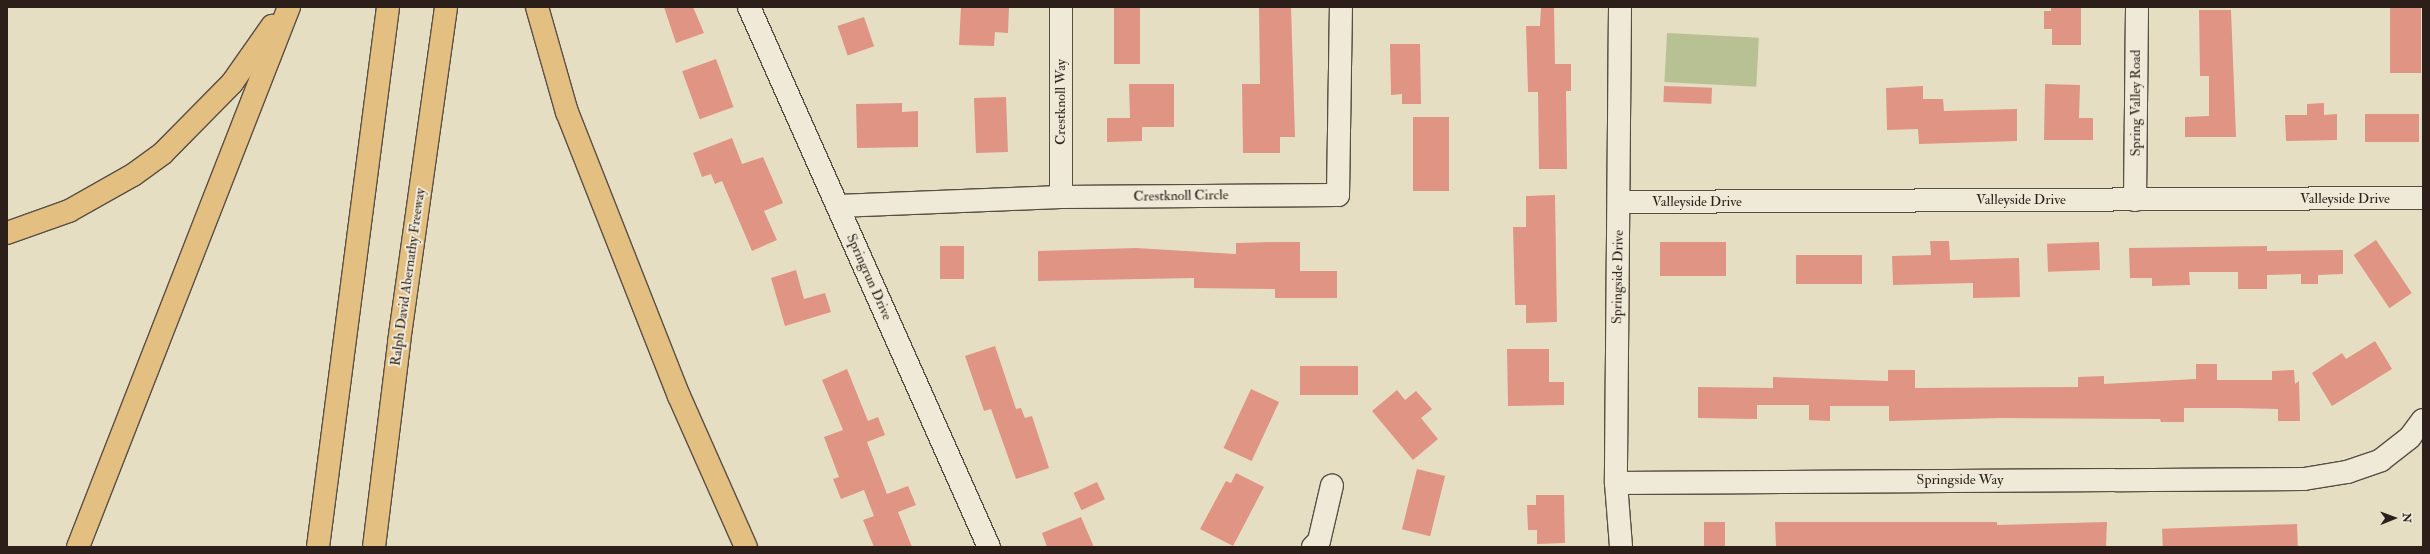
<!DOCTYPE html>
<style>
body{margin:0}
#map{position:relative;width:2430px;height:554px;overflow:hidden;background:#e6dec3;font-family:"IM FELL Double Pica",serif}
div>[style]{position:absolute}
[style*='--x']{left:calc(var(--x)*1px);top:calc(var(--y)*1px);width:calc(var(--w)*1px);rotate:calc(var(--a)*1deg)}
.green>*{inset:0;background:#b7c193;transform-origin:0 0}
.building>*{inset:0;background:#e09484;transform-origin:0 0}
.roads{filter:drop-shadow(1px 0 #5a4e43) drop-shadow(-1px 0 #5a4e43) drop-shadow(0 1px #5a4e43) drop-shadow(0 -1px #5a4e43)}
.minor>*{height:22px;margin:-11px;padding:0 11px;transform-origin:11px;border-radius:11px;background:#efead8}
.highway>*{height:22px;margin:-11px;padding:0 11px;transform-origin:11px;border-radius:11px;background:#e3bf82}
span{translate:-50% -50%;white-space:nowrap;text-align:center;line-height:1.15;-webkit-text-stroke:4px #efead8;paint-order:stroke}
.street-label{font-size:14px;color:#2c1e18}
.frame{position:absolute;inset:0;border:8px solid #2c1e18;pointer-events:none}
.north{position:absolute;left:2374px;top:498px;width:40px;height:40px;-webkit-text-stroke:3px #efead8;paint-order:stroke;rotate:89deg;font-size:11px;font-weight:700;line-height:16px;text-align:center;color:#2c1e18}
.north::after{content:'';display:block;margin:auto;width:14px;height:18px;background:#2c1e18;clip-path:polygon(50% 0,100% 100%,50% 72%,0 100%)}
</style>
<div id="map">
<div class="green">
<div style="left:1667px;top:33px;width:92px;height:49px;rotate:3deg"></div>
</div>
<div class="building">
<div style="clip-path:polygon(664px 7px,693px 7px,704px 33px,676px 43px)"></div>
<div style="clip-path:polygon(961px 7px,1009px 7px,1008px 33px,995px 32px,994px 46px,959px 45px)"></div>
<div style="left:1114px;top:7px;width:26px;height:57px"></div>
<div style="clip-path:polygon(1259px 7px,1291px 7px,1295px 137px,1280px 137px,1280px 153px,1243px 153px,1242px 84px,1260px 84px)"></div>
<div style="clip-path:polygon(1541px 7px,1554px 7px,1555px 64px,1571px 64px,1571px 91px,1566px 91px,1567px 169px,1539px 169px,1538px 92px,1528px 92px,1526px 26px,1540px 26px)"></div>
<div style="clip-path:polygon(2051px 7px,2081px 7px,2081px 45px,2052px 45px,2052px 29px,2044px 29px,2044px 11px,2051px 11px)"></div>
<div style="left:2390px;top:7px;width:31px;height:66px"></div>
<div style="clip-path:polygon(2199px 10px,2231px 10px,2236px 137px,2185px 137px,2185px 117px,2209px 116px,2209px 76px,2200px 76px)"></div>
<div style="left:864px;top:17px;width:31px;height:28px;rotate:71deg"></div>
<div style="clip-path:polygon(1390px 44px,1420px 44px,1421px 104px,1402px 104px,1402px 94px,1391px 95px)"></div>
<div style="left:716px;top:59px;width:51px;height:36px;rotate:70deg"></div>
<div style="clip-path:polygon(1129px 84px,1174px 84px,1174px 127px,1142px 127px,1142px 141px,1107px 142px,1107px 118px,1130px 118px)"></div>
<div style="clip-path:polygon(2045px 84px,2080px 85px,2079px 118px,2093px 118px,2093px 140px,2044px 140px)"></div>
<div style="left:1664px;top:86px;width:48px;height:16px;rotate:2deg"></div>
<div style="clip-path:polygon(1923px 86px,1923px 99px,1943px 99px,1944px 111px,2017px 109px,2017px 141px,1919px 144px,1918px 129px,1887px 130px,1886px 88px)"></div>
<div style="left:1006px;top:97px;width:55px;height:32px;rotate:88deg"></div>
<div style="clip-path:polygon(902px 103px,902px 112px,918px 111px,918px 147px,857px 148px,856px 104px)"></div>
<div style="clip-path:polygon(2324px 103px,2324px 115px,2337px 114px,2337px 140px,2286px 141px,2285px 115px,2307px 115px,2307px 104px)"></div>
<div style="left:2419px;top:114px;width:28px;height:54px;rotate:90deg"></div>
<div style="left:1413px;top:117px;width:36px;height:74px"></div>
<div style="clip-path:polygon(732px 138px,742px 164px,763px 157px,783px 203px,764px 211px,777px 240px,752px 251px,722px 181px,715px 184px,711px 174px,702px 177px,693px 153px)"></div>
<div style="clip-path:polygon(1555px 195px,1557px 322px,1526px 323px,1526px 305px,1515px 305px,1513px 227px,1526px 227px,1526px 196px)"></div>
<div style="left:2376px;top:240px;width:64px;height:27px;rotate:56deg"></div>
<div style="clip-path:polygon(1930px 241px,1949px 241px,1950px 260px,2019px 258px,2020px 297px,1973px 298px,1973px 283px,1893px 285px,1892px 256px,1931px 255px)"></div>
<div style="clip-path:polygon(1275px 242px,1300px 242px,1300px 271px,1337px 271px,1337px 298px,1275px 298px,1275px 289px,1194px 288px,1194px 278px,1038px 281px,1038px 251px,1136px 248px,1236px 254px,1236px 243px)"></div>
<div style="left:1726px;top:242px;width:34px;height:66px;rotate:90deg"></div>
<div style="left:2099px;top:242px;width:28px;height:52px;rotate:88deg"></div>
<div style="left:940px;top:246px;width:24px;height:33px"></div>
<div style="clip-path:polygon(2267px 246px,2267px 251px,2343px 250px,2343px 274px,2318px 275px,2318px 284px,2301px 284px,2301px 274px,2267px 275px,2267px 289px,2238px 289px,2238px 272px,2189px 272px,2190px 285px,2152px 286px,2152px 278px,2130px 278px,2129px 248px)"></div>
<div style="left:1862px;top:255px;width:29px;height:66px;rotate:90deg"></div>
<div style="clip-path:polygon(796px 270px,804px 299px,825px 293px,831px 312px,785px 326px,771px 278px)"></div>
<div style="clip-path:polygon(2375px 341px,2392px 369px,2332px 406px,2312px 373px,2342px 353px,2346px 359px)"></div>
<div style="clip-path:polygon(995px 346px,1016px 409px,1021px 408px,1025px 418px,1032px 416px,1049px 468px,1016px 479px,991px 409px,984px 411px,965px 356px)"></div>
<div style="clip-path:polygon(1507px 349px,1549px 349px,1549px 382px,1564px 382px,1564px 405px,1508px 406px)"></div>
<div style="clip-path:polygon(2196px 364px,2217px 364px,2217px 380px,2272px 380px,2272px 371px,2294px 370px,2295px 384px,2299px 381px,2300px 421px,2278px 421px,2278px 409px,2237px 408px,2184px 408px,2184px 422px,2161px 422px,2160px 419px,2002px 418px,1889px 421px,1889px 406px,1830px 406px,1830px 421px,1809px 420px,1809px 405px,1757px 405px,1757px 419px,1698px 418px,1698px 387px,1773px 388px,1773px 377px,1888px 381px,1888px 370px,1915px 370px,1915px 388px,2078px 387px,2078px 377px,2104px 376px,2104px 384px,2196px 379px)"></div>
<div style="left:1358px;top:366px;width:29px;height:58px;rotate:90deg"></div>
<div style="clip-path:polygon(847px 369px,868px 421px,878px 417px,885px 435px,867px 442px,887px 494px,908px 486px,916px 505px,898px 512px,912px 547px,874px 547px,863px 520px,874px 516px,864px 490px,841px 499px,833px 479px,839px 477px,824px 437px,843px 430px,822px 380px)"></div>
<div style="left:1251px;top:389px;width:31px;height:65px;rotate:25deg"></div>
<div style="clip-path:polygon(1397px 390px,1405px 400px,1416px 391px,1432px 409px,1421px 418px,1438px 439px,1413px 460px,1372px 411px)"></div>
<div style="left:1417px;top:469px;width:29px;height:62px;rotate:14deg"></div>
<div style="clip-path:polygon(1236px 473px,1264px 487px,1233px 546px,1200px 529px,1226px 481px,1231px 483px)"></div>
<div style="left:1097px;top:482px;width:19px;height:26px;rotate:65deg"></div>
<div style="clip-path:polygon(1536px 495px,1564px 495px,1565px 543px,1537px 544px,1537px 530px,1528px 530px,1527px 505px,1536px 505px)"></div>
<div style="clip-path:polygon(1081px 517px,1094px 547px,1047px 547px,1042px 533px)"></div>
<div style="left:1704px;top:522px;width:21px;height:25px"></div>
<div style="clip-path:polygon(1775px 522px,1997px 522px,1997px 525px,2107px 522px,2106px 547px,1776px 547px)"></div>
<div style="left:2297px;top:524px;width:23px;height:135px;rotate:88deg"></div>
</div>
<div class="roads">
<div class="minor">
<div style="--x:749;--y:7;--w:591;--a:66.04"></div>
<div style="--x:1620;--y:7;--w:476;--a:90.5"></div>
<div style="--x:1616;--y:483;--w:64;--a:85.5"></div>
<div style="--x:1061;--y:197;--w:190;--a:-90"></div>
<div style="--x:2135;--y:200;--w:193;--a:-89.4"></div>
<div style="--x:1619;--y:202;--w:804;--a:-0.29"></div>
<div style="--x:838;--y:206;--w:223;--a:-2.3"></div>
<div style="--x:1061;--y:197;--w:277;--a:-0.4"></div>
<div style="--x:1338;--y:195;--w:188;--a:-89.1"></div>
<div style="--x:1616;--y:483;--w:688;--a:-0.33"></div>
<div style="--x:2304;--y:479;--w:44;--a:-9.2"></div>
<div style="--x:2347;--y:472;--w:36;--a:-19"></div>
<div style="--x:2381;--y:460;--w:37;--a:-38"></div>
<div style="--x:2410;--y:437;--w:21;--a:-53"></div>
<div style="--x:1313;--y:547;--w:8;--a:-45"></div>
<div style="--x:1319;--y:541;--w:57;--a:-76.9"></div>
</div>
<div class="highway">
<div style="--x:537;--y:7;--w:109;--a:74.1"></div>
<div style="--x:567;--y:112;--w:305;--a:68.5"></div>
<div style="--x:679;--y:396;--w:165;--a:66.1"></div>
<div style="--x:7;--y:233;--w:66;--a:-19.5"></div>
<div style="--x:69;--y:211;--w:73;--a:-29.4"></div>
<div style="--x:133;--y:175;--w:37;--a:-36"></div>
<div style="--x:163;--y:153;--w:98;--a:-45.4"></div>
<div style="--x:232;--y:83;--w:70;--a:-54.9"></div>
<div style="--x:78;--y:547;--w:580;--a:-68.66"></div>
<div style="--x:318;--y:547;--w:545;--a:-82.61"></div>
<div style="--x:374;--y:547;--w:207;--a:-83"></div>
<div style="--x:399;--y:342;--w:338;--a:-82"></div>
</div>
</div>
<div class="street-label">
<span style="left:1061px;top:102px;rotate:-90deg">Crestknoll Way</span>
<span style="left:2136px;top:103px;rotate:-90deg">Spring Valley Road</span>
<span style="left:1181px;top:196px;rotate:-1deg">Crestknoll Circle</span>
<span style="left:2345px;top:199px">Valleyside Drive</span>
<span style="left:2021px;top:200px">Valleyside Drive</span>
<span style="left:1697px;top:202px">Valleyside Drive</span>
<span style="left:408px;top:277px;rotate:-82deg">Ralph David Abernathy Freeway</span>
<span style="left:869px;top:277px;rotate:66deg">Springrun Drive</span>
<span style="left:1618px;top:277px;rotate:-89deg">Springside Drive</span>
<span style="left:1960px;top:480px">Springside Way</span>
</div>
<div class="frame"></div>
<div class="north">N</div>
</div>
